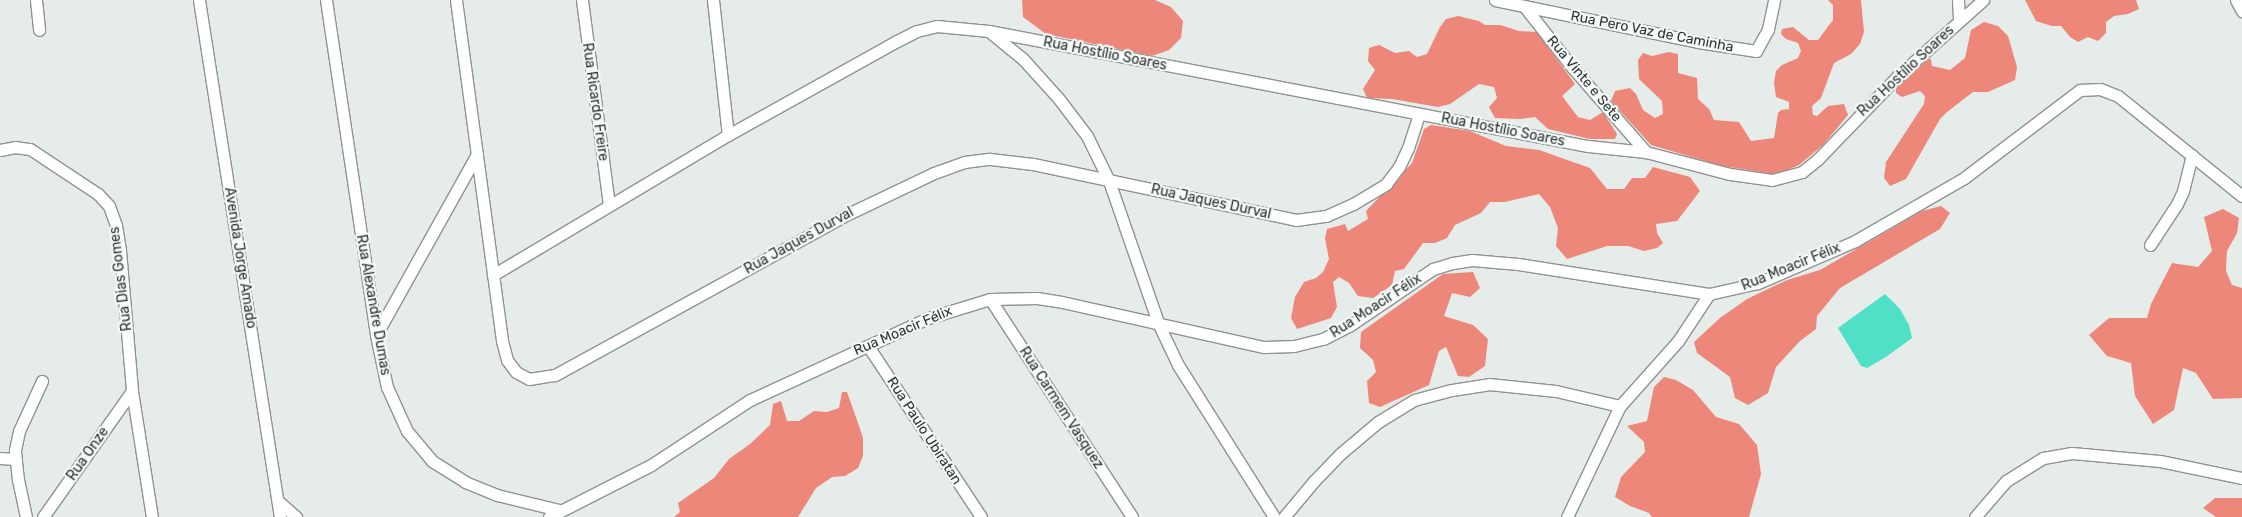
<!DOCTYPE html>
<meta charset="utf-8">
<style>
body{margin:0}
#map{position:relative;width:2242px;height:517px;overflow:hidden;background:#e6ecea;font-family:Rubik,sans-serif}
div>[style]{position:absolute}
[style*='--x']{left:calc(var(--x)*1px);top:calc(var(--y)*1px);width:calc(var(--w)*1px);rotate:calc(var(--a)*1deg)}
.forest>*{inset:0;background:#ed877a}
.water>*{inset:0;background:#4fe0c7}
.roads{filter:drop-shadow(1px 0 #8e9392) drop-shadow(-1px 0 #8e9392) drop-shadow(0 1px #8e9392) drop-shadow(0 -1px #8e9392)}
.street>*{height:11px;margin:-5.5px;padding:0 5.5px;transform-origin:5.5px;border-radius:5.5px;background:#fff}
span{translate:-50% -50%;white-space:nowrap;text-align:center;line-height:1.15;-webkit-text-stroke:4.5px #f3f9f8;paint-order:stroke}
.street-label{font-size:14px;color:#303332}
</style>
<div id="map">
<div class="forest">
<div style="clip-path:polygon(1022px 0,1155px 0,1171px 7px,1183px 21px,1181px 38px,1169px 50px,1152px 56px,1046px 34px,1023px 17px)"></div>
<div style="clip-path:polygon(1828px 0,1861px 0,1864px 32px,1860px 44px,1851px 54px,1834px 63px,1821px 98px,1812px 106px,1813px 115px,1817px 116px,1828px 106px,1844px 104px,1848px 115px,1823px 145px,1799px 165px,1785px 171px,1774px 174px,1722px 166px,1651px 145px,1611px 101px,1615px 91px,1630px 88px,1636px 94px,1643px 110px,1655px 118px,1663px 114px,1662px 101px,1639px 79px,1638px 60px,1643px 53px,1652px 56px,1669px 52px,1678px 54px,1678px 73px,1697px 78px,1698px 99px,1709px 109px,1714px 120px,1739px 122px,1751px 141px,1774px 138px,1778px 113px,1781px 110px,1789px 109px,1789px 102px,1776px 97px,1774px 83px,1776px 71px,1782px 65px,1798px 58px,1801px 51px,1798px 43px,1786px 39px,1781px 34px,1782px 29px,1793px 27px,1809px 40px,1818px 40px,1833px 20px,1833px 5px)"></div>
<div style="clip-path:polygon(2025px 0,2136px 0,2139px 9px,2128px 14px,2114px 16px,2106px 22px,2106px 33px,2098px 41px,2088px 37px,2078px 42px,2070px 37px,2061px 26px,2052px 26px,2036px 21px)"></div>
<div style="clip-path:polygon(1458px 16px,1479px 21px,1485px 25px,1500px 25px,1519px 31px,1537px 32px,1575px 84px,1562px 96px,1578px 117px,1590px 120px,1603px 112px,1617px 134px,1615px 139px,1590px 139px,1548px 129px,1535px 117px,1519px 119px,1495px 118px,1489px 107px,1497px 98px,1494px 87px,1479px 84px,1450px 104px,1438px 107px,1392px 99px,1367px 98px,1363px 89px,1375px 70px,1368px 61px,1369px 48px,1379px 45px,1395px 53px,1409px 51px,1417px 57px,1427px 54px,1440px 27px,1446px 19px)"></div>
<div style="clip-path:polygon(1984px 22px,1998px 26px,2008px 36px,2017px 67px,2015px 80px,1988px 92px,1973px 92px,1947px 112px,1940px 119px,1906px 179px,1890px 186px,1884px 178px,1886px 162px,1924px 104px,1925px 96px,1920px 91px,1902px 97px,1896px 93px,1896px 85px,1924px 59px,1931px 59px,1932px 66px,1950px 70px,1965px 58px,1971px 30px)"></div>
<div style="clip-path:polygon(1431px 125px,1470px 131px,1506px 146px,1539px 150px,1590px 168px,1607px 189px,1624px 189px,1632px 178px,1645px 178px,1653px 167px,1690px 177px,1700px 191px,1677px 221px,1656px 224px,1657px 233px,1663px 243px,1657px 248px,1644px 251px,1628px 246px,1607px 246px,1567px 259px,1556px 246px,1558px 228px,1550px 207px,1539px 194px,1505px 202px,1490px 202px,1481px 213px,1455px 225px,1447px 238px,1435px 243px,1423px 243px,1404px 269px,1395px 271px,1392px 285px,1373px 298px,1358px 296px,1349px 283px,1339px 277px,1333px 282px,1337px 307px,1331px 318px,1297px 329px,1291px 318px,1295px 297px,1304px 282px,1316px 278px,1323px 272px,1329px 259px,1325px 238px,1327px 229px,1345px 224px,1348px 231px,1368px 219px,1366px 211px,1412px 163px,1424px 129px)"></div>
<div style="clip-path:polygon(1941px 206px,1950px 213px,1940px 229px,1840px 288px,1817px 316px,1816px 329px,1800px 341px,1776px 367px,1768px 393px,1748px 405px,1735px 398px,1730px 377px,1697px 353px,1694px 342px,1720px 318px,1747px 299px,1787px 280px,1820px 270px,1922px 211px)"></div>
<div style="clip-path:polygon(2223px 209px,2239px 218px,2237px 233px,2227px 251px,2226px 271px,2232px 285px,2242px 288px,2242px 398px,2213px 399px,2196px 373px,2183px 368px,2174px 410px,2153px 424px,2135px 396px,2131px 363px,2107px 356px,2089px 335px,2109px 318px,2147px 318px,2151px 304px,2172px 263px,2198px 267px,2212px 251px,2204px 217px)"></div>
<div style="clip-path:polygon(1473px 272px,1480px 288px,1470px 297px,1452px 293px,1444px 316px,1473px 325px,1488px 339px,1485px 366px,1469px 377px,1458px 376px,1446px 347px,1439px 351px,1429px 385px,1380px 407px,1369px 403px,1367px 381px,1376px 372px,1373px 360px,1360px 348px,1361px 332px,1443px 274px)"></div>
<div style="clip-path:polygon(1664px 377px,1676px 380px,1693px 390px,1716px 417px,1739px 424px,1757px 445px,1761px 474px,1749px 517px,1652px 517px,1649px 513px,1630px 506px,1615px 497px,1621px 477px,1645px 452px,1644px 442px,1627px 426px,1647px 421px,1654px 387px)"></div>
<div style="clip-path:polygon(842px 392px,847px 392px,858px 423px,863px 438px,863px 456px,858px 468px,845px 476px,832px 477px,816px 488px,798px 517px,674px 517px,680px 512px,678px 503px,714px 478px,729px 459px,750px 444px,770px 425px,773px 404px,781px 401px,787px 421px,799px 421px,814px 411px,827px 412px,839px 408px)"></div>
<div style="clip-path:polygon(2215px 498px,2242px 498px,2242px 517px,2216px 517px,2203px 508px)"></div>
</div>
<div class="water">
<div style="clip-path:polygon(1885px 294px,1900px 309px,1909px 325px,1912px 338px,1886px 357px,1867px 368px,1861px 366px,1838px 328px)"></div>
</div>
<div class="roads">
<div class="street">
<div style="--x:36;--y:0;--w:30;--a:84"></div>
<div style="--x:199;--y:0;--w:523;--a:81.1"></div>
<div style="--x:326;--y:0;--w:339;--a:81.5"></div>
<div style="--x:376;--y:335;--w:53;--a:78.1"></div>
<div style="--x:387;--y:387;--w:48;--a:65.6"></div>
<div style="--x:407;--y:431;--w:39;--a:50"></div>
<div style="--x:432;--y:461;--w:39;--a:32"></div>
<div style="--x:465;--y:482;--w:35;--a:22"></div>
<div style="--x:497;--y:495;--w:64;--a:13.6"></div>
<div style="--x:456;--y:0;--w:344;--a:82.3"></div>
<div style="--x:502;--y:341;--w:20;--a:75"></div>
<div style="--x:507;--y:360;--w:15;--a:53"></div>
<div style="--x:516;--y:372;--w:15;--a:28"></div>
<div style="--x:529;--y:379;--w:26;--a:-9"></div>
<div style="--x:555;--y:375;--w:337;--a:-28.8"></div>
<div style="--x:850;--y:213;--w:93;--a:-25.5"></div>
<div style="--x:934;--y:173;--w:32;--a:-20"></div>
<div style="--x:964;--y:162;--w:26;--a:-7"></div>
<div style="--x:990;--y:159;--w:43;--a:6.6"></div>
<div style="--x:1033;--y:164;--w:269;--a:12"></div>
<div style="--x:1296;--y:220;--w:30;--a:-8"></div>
<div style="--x:1326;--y:216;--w:30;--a:-24"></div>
<div style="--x:1353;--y:204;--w:39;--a:-31"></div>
<div style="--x:1386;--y:184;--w:21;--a:-53"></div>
<div style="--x:1399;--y:167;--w:21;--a:-65"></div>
<div style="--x:1408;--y:148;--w:35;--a:-72"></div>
<div style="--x:582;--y:0;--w:206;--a:82.5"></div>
<div style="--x:713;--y:0;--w:136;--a:83.7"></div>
<div style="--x:1495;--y:0;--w:207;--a:11.7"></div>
<div style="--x:1698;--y:42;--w:59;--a:8.8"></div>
<div style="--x:1756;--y:51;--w:25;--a:-61"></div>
<div style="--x:1768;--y:29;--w:30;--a:-78"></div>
<div style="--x:1958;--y:0;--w:21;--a:87"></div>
<div style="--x:2236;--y:0;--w:13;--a:61"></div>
<div style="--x:1524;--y:6;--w:78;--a:51.8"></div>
<div style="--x:1572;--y:67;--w:113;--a:49"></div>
<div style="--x:991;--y:33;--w:41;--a:39.1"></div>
<div style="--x:1023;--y:59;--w:54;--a:48"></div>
<div style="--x:1059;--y:99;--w:46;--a:52.9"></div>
<div style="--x:1087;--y:136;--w:50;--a:63.9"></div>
<div style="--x:1109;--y:181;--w:152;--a:70.9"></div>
<div style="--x:1159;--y:325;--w:44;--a:64.6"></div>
<div style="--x:1178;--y:365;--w:180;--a:57.7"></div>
<div style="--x:0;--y:150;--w:15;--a:-11"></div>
<div style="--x:15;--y:147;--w:15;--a:8"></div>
<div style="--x:30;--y:149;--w:82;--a:33.5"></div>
<div style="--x:98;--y:194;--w:16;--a:47"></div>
<div style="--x:109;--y:206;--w:20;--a:70"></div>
<div style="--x:116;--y:225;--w:25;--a:81"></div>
<div style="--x:120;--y:250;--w:142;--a:85.1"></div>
<div style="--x:132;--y:391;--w:128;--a:81"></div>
<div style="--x:2150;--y:245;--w:49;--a:-56.6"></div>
<div style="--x:2177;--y:204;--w:14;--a:-65"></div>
<div style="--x:2183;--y:191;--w:37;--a:-76"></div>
<div style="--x:493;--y:275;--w:274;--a:-30.8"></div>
<div style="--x:728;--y:135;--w:193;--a:-29.1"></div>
<div style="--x:897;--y:41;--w:22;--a:-27"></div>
<div style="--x:917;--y:31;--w:21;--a:-14"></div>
<div style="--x:937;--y:26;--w:52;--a:5.5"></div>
<div style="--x:989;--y:31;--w:610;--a:10.87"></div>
<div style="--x:1588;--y:146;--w:58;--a:5.9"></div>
<div style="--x:1646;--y:152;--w:87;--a:14.7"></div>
<div style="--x:1730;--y:174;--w:42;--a:8.1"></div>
<div style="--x:1772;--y:180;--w:31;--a:-15"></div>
<div style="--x:1802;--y:172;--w:21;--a:-39"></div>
<div style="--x:1818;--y:159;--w:115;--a:-46.1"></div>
<div style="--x:1898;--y:76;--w:114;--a:-41.8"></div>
<div style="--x:990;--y:299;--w:260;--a:56.9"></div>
<div style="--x:376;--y:335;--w:207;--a:-60.8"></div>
<div style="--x:868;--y:346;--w:205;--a:56.5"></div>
<div style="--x:0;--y:458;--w:15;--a:4"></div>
<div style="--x:279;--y:502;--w:23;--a:41"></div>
<div style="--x:26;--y:517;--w:38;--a:-102"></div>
<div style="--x:18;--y:480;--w:30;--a:-96"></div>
<div style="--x:15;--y:450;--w:19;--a:-78"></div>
<div style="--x:19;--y:431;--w:55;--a:-65.3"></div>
<div style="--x:43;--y:517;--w:154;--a:-54.8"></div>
<div style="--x:549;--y:517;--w:114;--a:-27"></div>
<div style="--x:651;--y:465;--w:118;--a:-33.3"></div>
<div style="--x:750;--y:400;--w:196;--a:-24.7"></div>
<div style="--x:928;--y:318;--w:65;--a:-17"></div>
<div style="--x:990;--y:299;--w:47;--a:-1.2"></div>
<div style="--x:1037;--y:298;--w:25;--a:9"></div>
<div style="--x:1062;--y:302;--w:207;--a:12.6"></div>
<div style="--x:1264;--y:347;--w:30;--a:-2"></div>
<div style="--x:1294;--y:346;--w:30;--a:-14"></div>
<div style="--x:1323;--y:339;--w:29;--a:-27"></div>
<div style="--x:1349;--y:326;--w:102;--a:-34.2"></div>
<div style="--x:1433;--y:269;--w:21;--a:-17"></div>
<div style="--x:1453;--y:263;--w:19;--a:-9"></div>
<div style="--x:1472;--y:260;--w:46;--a:5"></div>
<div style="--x:1518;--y:264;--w:193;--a:8.9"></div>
<div style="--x:1709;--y:294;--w:50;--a:-12.7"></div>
<div style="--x:1758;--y:283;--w:106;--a:-23.4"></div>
<div style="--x:1855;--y:241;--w:126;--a:-30"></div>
<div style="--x:1964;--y:178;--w:146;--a:-37.2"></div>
<div style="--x:2080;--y:90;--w:20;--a:-3"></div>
<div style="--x:2100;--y:89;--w:19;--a:21"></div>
<div style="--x:2118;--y:96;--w:159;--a:38.9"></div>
<div style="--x:1284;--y:517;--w:47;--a:-50.2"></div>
<div style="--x:1314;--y:481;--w:37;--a:-46"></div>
<div style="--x:1340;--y:454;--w:50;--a:-40.1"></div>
<div style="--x:1378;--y:422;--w:42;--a:-31.4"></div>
<div style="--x:1414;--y:400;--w:39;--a:-15"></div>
<div style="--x:1452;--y:390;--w:37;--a:-9"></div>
<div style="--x:1489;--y:384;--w:67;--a:6"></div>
<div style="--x:1556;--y:391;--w:66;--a:13.2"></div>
<div style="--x:1567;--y:517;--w:123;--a:-64.5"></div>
<div style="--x:1620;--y:406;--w:87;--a:-48.3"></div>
<div style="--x:1678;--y:341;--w:56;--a:-56.6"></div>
<div style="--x:1975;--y:517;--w:48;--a:-49.3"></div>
<div style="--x:2006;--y:481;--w:44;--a:-31.9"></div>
<div style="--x:2043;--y:458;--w:29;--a:-10"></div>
<div style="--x:2072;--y:453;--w:88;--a:5.2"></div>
<div style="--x:2160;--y:461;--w:84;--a:11.7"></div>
</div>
</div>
<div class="street-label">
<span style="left:1652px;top:32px;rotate:11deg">Rua Pero Vaz de Caminha</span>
<span style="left:1105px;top:54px;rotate:11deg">Rua Hostílio Soares</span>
<span style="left:1906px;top:71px;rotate:-43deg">Rua Hostílio Soares</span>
<span style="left:1584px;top:79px;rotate:50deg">Rua Vinte e Sete</span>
<span style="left:595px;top:102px;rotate:82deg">Rua Ricardo Freire</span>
<span style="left:1503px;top:130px;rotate:11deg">Rua Hostílio Soares</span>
<span style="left:1211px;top:202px;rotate:12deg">Rua Jaques Durval</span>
<span style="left:799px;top:241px;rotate:-29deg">Rua Jaques Durval</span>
<span style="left:240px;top:258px;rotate:81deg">Avenida Jorge Amado</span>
<span style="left:1791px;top:267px;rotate:-22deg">Rua Moacir Félix</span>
<span style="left:121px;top:279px;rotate:-97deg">Rua Dias Gomes</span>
<span style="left:373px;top:305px;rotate:80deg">Rua Alexandre Dumas</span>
<span style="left:1376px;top:306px;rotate:-33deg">Rua Moacir Félix</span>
<span style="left:903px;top:331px;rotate:-23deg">Rua Moacir Félix</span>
<span style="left:1061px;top:408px;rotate:57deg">Rua Carmem Vasquez</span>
<span style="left:924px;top:431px;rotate:57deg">Rua Paulo Ubiratan</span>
<span style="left:88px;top:454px;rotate:-55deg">Rua Onze</span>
</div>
</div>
